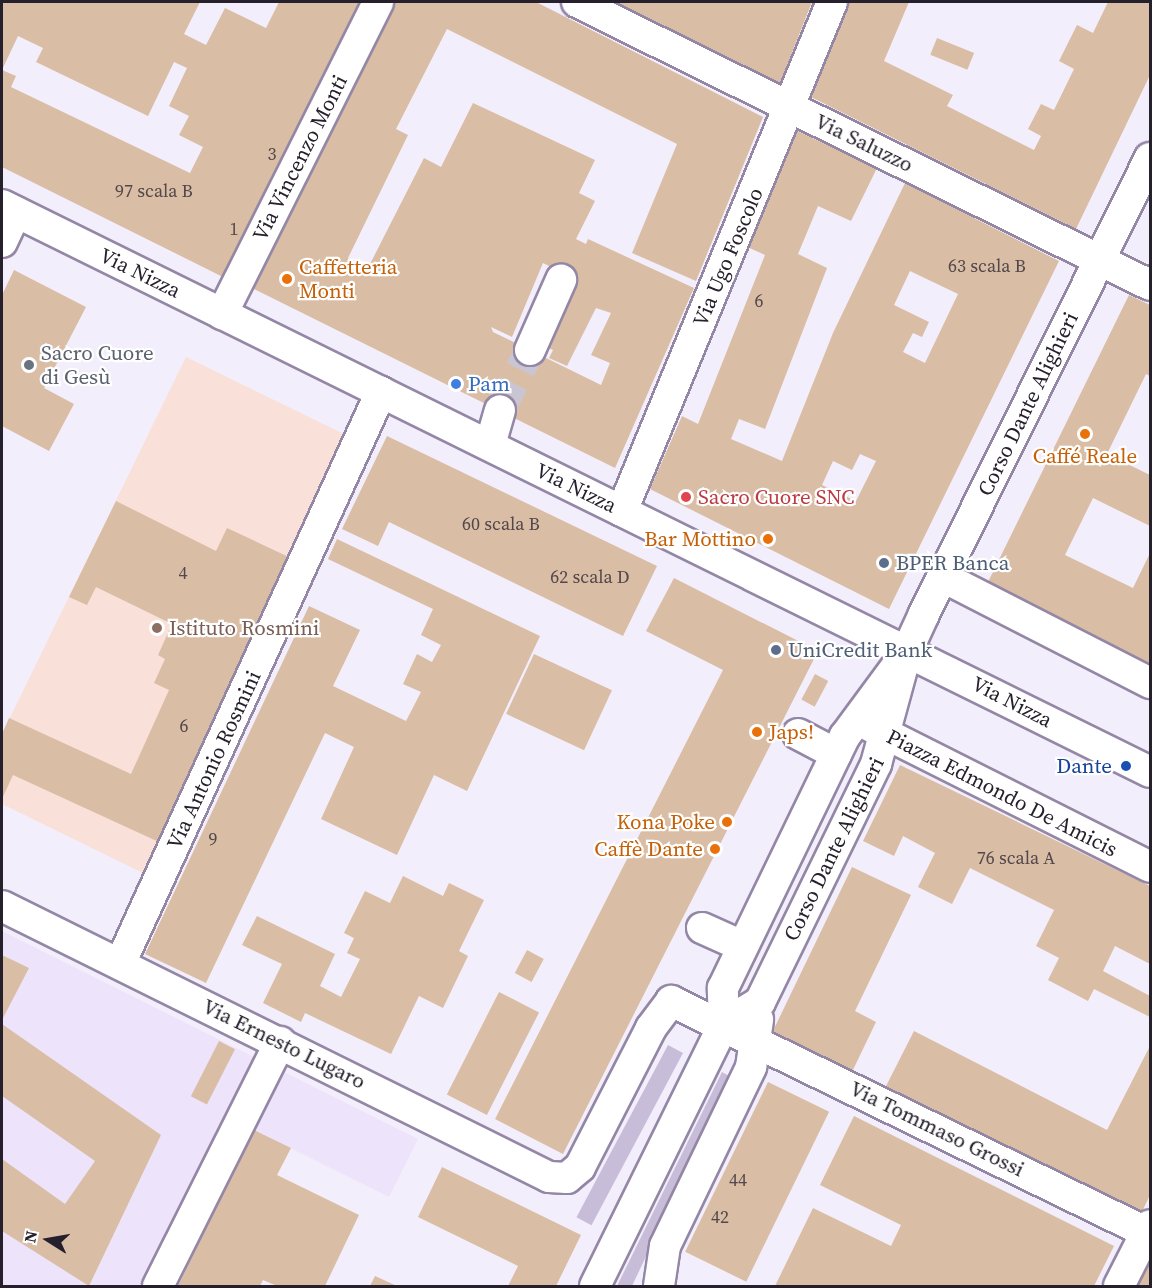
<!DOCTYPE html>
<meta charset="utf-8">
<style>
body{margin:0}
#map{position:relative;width:1152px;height:1288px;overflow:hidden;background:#f3eefb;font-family:"Source Serif 4",serif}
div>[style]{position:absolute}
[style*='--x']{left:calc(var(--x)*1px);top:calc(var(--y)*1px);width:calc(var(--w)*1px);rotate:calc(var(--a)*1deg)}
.built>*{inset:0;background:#ede4fc}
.education>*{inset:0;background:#f9e0d8}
.green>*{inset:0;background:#c8bdd9;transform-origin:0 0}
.building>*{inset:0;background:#dabda5;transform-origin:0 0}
.minor-tunnel>*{height:30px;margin-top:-15px;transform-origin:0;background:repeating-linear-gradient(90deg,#cac5d2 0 30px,transparent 0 45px)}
.roads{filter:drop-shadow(2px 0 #9487a6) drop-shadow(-2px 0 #9487a6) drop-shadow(0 2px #9487a6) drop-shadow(0 -2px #9487a6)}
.minor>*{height:30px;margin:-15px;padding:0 15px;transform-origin:15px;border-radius:15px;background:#fff}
.dots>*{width:16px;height:16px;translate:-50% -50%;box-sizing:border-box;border:3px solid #fff;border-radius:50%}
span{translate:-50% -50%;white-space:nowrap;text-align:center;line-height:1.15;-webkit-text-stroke:4.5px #fff;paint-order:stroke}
.number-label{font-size:18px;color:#52474a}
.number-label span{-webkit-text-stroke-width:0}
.street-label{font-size:21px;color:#25202c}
.food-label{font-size:21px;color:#c56008}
.left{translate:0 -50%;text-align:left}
.right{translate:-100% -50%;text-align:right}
.worship-label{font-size:21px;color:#5b616d}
.shop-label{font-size:21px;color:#366cbe}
.health-label{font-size:21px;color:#be3a42}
.service-label{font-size:21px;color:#4e5e75}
.education-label{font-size:21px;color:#785e54}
.transit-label{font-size:21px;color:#164399}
.frame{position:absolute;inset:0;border:3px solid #25202c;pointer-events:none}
.north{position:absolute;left:18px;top:1210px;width:60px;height:60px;-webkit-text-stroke:4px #fff;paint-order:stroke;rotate:281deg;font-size:16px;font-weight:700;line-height:24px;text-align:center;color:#25202c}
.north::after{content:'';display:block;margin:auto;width:21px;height:27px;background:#25202c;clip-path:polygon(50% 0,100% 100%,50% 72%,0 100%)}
</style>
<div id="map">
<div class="built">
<div style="clip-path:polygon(2px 931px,418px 1139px,389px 1197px,254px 1130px,178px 1286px,2px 1286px)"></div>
</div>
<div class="education">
<div style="clip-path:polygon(186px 357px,350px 437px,147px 875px,2px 804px,2px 734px)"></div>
</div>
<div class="green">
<div style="left:668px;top:1045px;width:17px;height:195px;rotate:28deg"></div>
<div style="clip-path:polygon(722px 1072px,731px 1077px,632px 1286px,617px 1286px)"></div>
</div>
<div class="building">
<div style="clip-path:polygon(evenodd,2px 2px,200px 2px,184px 34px,206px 45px,225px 8px,266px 28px,279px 2px,362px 2px,225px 278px,2px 167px,2px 2px,18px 36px,43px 48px,36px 62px,148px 116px,174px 62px,187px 68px,169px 106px,189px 116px,179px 135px,203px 147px,190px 173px,11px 87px,16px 76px,2px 70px,18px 36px)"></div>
<div style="clip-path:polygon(evenodd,394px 2px,536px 2px,763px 117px,696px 281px,632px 253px,677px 144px,447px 29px,396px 129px,408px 135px,348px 258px,368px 268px,424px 158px,441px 167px,473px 103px,595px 160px,579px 193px,595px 201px,576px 239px,586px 244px,588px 239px,694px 288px,615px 468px,252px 288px,394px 2px,543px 263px,577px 280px,544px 346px,553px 350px,549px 358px,567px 366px,596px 308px,611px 313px,591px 355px,610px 363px,601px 385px,493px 332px,491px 327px,512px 337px,543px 263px)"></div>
<div style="clip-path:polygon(616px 2px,812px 2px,780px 83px)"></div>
<div style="clip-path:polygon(846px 2px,909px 2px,884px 61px,953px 95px,947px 106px,1034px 150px,1041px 136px,1028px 129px,1041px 104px,1054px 110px,1074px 69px,1059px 61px,1077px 25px,1093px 33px,1108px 2px,1150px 2px,1150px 75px,1076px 229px,809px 96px)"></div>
<div style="left:937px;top:38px;width:40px;height:18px;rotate:22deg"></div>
<div style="clip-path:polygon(evenodd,795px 130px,877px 168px,851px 221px,818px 206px,798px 254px,827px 268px,765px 429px,739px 419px,731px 439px,782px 461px,833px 333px,905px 183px,1059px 261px,889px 609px,650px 489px,682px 416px,698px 424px,765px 255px,745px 246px,795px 130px,910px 271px,958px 294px,925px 363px,903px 352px,913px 333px,922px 337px,929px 322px,894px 305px,910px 271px,795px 130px,860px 454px,876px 461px,856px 501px,822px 485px,833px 461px,852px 470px,860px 454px)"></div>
<div style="clip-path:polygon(14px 270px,86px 307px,44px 388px,74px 404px,49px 451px,2px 426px,2px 295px)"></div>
<div style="clip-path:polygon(1129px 295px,1150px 305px,1150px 376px,1146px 374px,1107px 454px,1150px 475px,1150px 526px,1093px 498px,1065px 555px,1133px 588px,1150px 553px,1150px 668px,986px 586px)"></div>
<div style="clip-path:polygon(387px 436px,657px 566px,623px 636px,389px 522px,378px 546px,342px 529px)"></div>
<div style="clip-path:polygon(116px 501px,216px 551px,227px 528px,293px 559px,161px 843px,13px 775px,2px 799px,2px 734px,9px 718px,131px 774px,169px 690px,154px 683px,165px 659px,158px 655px,172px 624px,96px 587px,87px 605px,69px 597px)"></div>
<div style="clip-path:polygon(337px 539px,540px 636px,467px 791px,434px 775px,397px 855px,321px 819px,354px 747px,325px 733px,206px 983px,145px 954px,309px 606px,360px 630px,333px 686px,406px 721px,421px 692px,403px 684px,417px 654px,432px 662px,441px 645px,421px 635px,433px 609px,328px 559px)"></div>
<div style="clip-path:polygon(674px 578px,818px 651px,563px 1154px,495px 1119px,723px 670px,646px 631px)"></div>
<div style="left:534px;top:654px;width:86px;height:66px;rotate:25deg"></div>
<div style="left:815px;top:674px;width:15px;height:29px;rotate:28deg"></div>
<div style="clip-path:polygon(900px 765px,1150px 886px,1150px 964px,1115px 946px,1103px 971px,1150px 996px,1150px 1017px,1094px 989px,1088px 1001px,1048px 980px,1059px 958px,1036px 946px,1054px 910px,970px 868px,952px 904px,918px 887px,935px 853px,903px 836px,894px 856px,863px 841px)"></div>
<div style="clip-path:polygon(852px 867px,911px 895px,855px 1011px,876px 1022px,851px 1074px,771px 1035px)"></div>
<div style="clip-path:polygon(403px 876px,443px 896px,449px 883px,484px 900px,459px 951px,468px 956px,443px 1008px,419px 996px,391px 1054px,305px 1013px,301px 1022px,263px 1003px,282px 964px,242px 945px,257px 916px,335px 954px,320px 986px,341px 997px,360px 959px,347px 953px,354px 938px,344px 933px,365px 891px,390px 903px)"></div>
<div style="left:527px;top:950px;width:19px;height:26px;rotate:28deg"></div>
<div style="clip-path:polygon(2px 955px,29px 968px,2px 1020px)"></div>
<div style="left:499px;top:992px;width:45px;height:115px;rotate:27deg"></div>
<div style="clip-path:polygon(2px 1024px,161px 1135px,89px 1286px,2px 1231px,2px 1159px,65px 1204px,95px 1161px,2px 1096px)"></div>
<div style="clip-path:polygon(914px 1031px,1107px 1130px,1150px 1046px,1150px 1195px,1138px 1220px,884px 1090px)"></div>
<div style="left:219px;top:1041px;width:18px;height:62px;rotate:27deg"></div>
<div style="left:768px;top:1082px;width:68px;height:189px;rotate:26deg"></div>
<div style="clip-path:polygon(854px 1116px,1114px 1246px,1094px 1286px,775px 1286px,813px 1208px,891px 1246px,901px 1225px,820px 1185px)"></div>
<div style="clip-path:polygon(254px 1130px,291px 1148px,277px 1175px,359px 1215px,325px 1286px,277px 1286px,263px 1280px,260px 1286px,178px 1286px)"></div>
<div style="clip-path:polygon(442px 1167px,581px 1235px,556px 1286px,508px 1286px,518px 1266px,418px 1217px)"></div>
<div style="clip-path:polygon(1142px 1257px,1150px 1261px,1150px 1286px,1127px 1286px)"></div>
<div style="clip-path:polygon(375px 1276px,397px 1286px,370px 1286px)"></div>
</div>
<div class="minor-tunnel">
<div style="--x:500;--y:410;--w:67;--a:-63.4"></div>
</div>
<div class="roads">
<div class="minor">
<div style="--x:577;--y:2;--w:639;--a:26.28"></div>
<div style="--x:2;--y:205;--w:1280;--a:26.28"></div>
<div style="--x:2;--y:242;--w:33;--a:-65"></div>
<div style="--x:222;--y:314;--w:349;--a:-63.4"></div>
<div style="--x:530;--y:350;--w:77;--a:-66.1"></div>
<div style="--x:490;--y:445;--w:36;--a:-74"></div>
<div style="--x:622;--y:511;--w:551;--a:-67.58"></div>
<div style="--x:943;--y:577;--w:233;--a:27.1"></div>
<div style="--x:870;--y:726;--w:313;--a:26.7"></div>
<div style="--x:798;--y:734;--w:43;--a:27.8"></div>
<div style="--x:2;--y:906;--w:610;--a:26.36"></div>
<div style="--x:549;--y:1177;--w:18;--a:3"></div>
<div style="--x:567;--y:1178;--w:17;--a:-40"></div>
<div style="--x:580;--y:1167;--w:156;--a:-62.9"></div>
<div style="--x:651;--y:1028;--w:34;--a:-53"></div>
<div style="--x:671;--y:1001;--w:533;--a:25.94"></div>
<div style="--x:702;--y:928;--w:44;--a:24.2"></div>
<div style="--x:120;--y:964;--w:629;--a:-65.47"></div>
<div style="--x:724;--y:1024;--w:42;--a:-31.4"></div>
<div style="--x:760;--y:1002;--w:265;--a:-64"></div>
<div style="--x:876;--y:764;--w:117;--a:-74.7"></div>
<div style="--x:907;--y:651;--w:41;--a:-65.3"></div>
<div style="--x:924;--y:614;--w:509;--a:-63.64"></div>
<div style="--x:158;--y:1286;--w:273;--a:-63.4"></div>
<div style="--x:595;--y:1286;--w:292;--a:-63.8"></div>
<div style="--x:724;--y:1024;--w:36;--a:-92"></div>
<div style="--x:723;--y:988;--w:280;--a:-64.2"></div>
<div style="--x:845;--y:736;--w:96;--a:-53.5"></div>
<div style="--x:659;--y:1286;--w:40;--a:-81.5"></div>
<div style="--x:665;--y:1246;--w:199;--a:-64.3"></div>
<div style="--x:751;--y:1067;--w:48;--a:-81.5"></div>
<div style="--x:1119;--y:1286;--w:68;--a:-63.1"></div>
</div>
</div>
<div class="dots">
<div style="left:287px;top:279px;background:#e8710a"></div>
<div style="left:29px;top:365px;background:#6b7280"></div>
<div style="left:456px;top:384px;background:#3f7fe0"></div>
<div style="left:1085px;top:434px;background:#e8710a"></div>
<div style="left:686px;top:497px;background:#e0444e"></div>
<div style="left:768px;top:539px;background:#e8710a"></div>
<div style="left:884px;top:563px;background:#5c6f8a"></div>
<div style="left:157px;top:628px;background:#8d6e63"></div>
<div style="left:776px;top:650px;background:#5c6f8a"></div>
<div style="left:757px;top:732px;background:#e8710a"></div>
<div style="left:1126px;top:766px;background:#1a4fb4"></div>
<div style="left:727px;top:822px;background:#e8710a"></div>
<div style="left:715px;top:849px;background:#e8710a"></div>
</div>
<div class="number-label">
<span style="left:272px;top:154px">3</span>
<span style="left:154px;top:191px">97 scala B</span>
<span style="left:234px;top:229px">1</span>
<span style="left:987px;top:266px">63 scala B</span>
<span style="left:759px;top:301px">6</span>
<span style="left:501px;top:524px">60 scala B</span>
<span style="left:183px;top:573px">4</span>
<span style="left:590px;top:577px">62 scala D</span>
<span style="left:184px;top:726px">6</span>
<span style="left:213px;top:839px">9</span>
<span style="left:1016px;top:858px">76 scala A</span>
<span style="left:738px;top:1180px">44</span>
<span style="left:720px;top:1217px">42</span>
</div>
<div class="street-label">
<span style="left:864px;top:143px;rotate:26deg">Via Saluzzo</span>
<span style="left:300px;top:158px;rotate:-63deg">Via Vincenzo Monti</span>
<span style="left:728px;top:257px;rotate:-67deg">Via Ugo Foscolo</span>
<span style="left:140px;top:273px;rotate:26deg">Via Nizza</span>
<span style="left:1028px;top:404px;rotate:-64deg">Corso Dante Alighieri</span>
<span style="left:576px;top:488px;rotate:26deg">Via Nizza</span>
<span style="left:1012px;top:702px;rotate:27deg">Via Nizza</span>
<span style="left:214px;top:760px;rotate:-65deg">Via Antonio Rosmini</span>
<span style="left:1002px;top:793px;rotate:27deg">Piazza Edmondo De Amicis</span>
<span style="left:834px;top:849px;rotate:-64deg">Corso Dante Alighieri</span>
<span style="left:284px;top:1044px;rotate:26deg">Via Ernesto Lugaro</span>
<span style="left:937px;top:1129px;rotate:26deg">Via Tommaso Grossi</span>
</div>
<div class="food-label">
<span class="left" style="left:299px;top:279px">Caffetteria<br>Monti</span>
<span style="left:1085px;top:456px">Caffé Reale</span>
<span class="right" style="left:756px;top:539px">Bar Mottino</span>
<span class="left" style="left:769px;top:732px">Japs!</span>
<span class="right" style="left:715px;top:822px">Kona Poke</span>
<span class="right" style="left:703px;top:849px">Caffè Dante</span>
</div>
<div class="worship-label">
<span class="left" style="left:41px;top:365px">Sacro Cuore<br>di Gesù</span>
</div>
<div class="shop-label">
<span class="left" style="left:468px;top:384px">Pam</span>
</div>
<div class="health-label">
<span class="left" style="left:698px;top:497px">Sacro Cuore SNC</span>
</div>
<div class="service-label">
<span class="left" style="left:896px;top:563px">BPER Banca</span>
<span class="left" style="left:788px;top:650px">UniCredit Bank</span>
</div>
<div class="education-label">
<span class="left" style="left:169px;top:628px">Istituto Rosmini</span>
</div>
<div class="transit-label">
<span class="right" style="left:1112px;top:766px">Dante</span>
</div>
<div class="frame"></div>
<div class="north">N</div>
</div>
